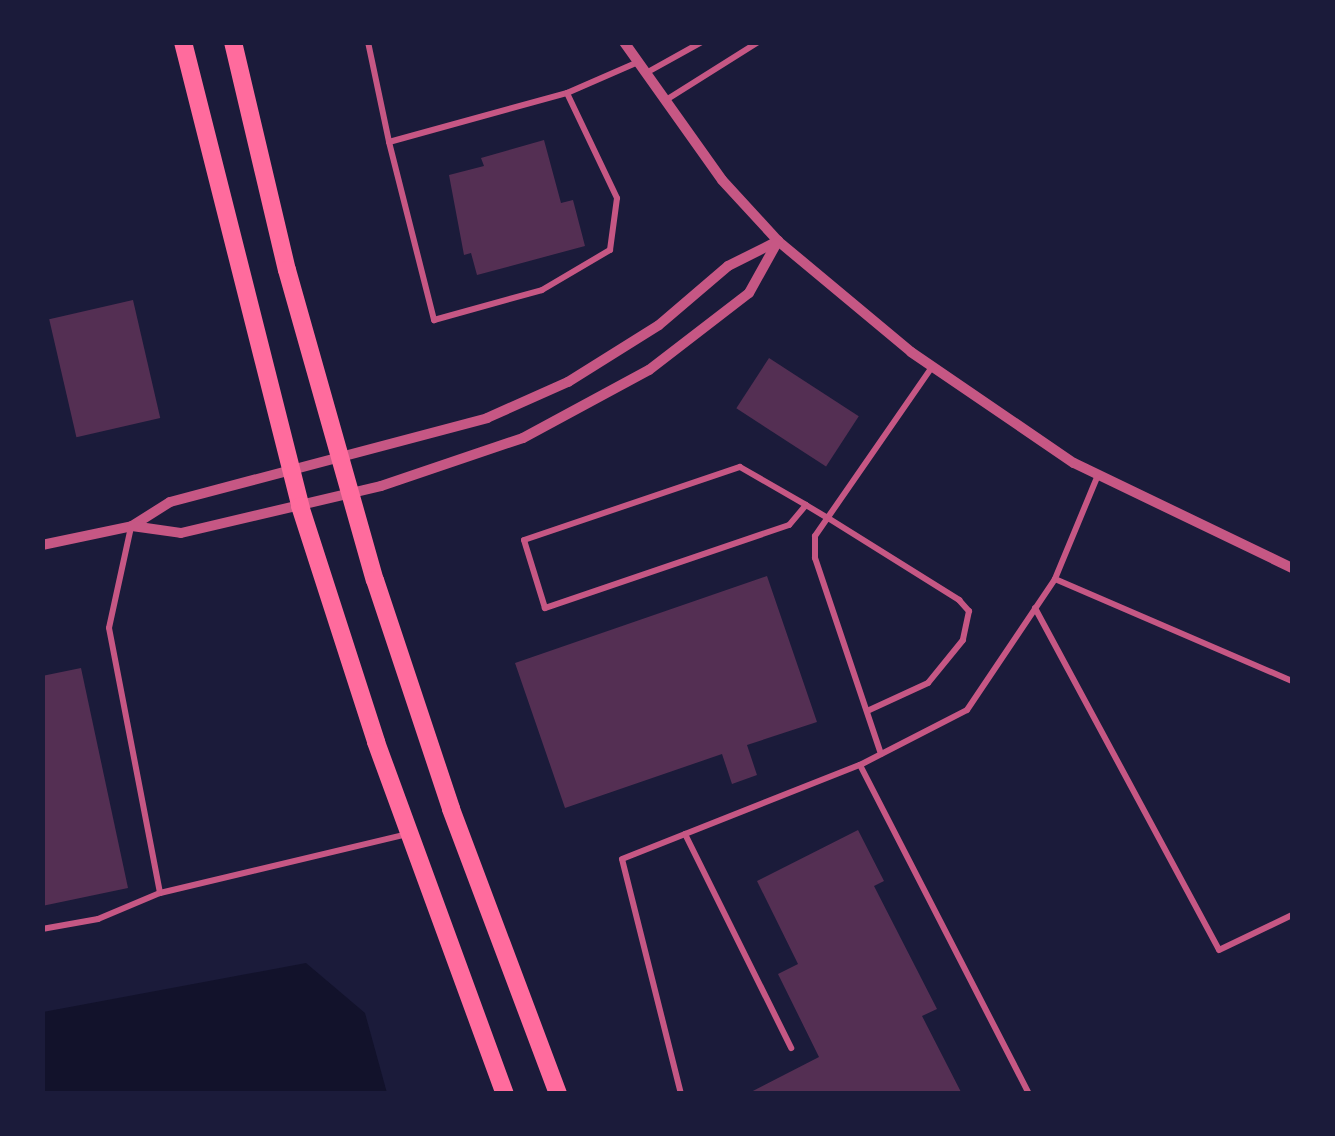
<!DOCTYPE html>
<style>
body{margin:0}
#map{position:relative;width:1335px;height:1136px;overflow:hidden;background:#1b1b3a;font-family:Poppins,sans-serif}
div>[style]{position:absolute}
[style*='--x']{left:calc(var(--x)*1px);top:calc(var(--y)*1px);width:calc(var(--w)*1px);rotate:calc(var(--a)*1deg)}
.water>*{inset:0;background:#12122b}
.building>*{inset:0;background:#542f53;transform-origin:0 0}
.service>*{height:6px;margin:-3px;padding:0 3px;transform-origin:3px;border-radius:3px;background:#c65784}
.minor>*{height:10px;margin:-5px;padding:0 5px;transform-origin:5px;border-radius:5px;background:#c65784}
.secondary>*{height:18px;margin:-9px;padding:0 9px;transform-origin:9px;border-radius:9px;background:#ff6b9d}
span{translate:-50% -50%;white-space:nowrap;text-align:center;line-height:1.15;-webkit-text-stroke:10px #1b1b3a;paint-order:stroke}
.frame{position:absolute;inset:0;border:45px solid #1b1b3a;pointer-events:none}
</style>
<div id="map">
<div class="water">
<div style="clip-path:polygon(306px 963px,365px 1013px,387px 1093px,43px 1093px,43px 1012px)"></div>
</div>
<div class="building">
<div style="clip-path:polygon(544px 140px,561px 203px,573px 200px,585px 246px,477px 275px,471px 253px,464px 255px,449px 175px,484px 166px,481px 158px)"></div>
<div style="left:133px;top:300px;width:121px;height:86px;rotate:77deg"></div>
<div style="left:769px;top:358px;width:107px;height:60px;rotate:33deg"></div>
<div style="clip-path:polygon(767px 576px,817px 722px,747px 745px,757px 775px,732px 784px,722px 754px,565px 808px,515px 663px)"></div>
<div style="clip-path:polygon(81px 668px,128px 888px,42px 906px,42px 676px)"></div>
<div style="clip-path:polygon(858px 830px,884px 881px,874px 886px,937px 1009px,922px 1016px,962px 1094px,747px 1094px,819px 1057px,778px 974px,798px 964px,757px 881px)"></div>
</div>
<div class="service">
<div style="--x:368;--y:42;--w:102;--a:78.1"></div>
<div style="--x:389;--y:142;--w:185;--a:-15.4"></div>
<div style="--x:567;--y:93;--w:77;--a:-23.6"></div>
<div style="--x:646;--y:73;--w:64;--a:-29"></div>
<div style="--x:666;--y:100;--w:109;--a:-32.2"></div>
<div style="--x:389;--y:142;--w:184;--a:75.8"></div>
<div style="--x:434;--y:320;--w:112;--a:-15.5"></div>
<div style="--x:542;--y:290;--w:79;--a:-30.5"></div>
<div style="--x:610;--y:250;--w:52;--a:-82.3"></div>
<div style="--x:617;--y:198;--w:116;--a:-115.5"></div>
<div style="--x:1098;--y:475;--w:113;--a:112.5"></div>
<div style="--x:1055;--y:579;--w:258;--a:23.3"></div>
<div style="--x:806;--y:505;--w:26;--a:130"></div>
<div style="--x:789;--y:525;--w:258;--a:161.2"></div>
<div style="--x:545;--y:608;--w:71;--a:-107.2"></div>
<div style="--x:524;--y:540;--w:228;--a:-18.7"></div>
<div style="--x:740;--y:467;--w:76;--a:29.9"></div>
<div style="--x:806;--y:505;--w:26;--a:31"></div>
<div style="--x:828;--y:518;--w:155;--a:32"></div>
<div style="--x:959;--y:600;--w:15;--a:48"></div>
<div style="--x:969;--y:611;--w:30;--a:102"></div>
<div style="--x:963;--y:640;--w:55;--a:129.1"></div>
<div style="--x:928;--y:683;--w:67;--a:155.3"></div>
<div style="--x:131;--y:527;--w:103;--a:102.3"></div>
<div style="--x:109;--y:628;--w:270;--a:79.1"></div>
<div style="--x:1035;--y:608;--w:388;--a:61.7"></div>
<div style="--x:1219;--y:950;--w:81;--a:-25.6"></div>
<div style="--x:881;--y:754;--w:207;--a:-108.6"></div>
<div style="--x:815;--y:558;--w:22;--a:-90"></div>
<div style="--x:815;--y:536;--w:206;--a:-55.3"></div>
<div style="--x:860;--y:765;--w:370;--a:62.8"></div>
<div style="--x:685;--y:834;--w:239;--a:63.6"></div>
<div style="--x:42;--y:929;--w:57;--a:-10.1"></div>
<div style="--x:98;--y:919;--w:67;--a:-22.8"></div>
<div style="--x:160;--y:893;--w:254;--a:-13.4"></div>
<div style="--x:681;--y:1094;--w:242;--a:-104.1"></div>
<div style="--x:622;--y:859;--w:256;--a:-21.6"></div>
<div style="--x:860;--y:765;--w:120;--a:-27.2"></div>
<div style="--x:967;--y:710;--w:158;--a:-56.1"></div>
</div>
<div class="minor">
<div style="--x:624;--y:42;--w:169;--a:54.6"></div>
<div style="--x:722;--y:180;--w:83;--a:47.4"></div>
<div style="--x:778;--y:241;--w:173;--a:39.8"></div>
<div style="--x:911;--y:352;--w:197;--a:34.3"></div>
<div style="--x:1074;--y:463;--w:242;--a:25.7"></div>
<div style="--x:132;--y:526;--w:45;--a:-32.3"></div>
<div style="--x:170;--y:502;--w:328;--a:-14.8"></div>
<div style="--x:487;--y:418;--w:89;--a:-24"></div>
<div style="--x:568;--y:382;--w:107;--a:-32.1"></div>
<div style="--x:659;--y:325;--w:91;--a:-40.5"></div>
<div style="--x:728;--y:266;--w:54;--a:-26.6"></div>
<div style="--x:42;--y:545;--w:92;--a:-11.9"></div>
<div style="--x:132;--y:526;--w:49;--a:8.1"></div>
<div style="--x:181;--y:533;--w:205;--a:-13.2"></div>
<div style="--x:381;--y:486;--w:150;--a:-18.7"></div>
<div style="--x:523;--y:438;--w:143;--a:-28.4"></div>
<div style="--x:649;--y:370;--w:126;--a:-37.6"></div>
<div style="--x:749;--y:293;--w:60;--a:-60.9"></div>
</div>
<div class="secondary">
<div style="--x:183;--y:42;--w:479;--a:75.8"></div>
<div style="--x:300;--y:506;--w:248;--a:72.1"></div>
<div style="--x:376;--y:742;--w:375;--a:69.9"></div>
<div style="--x:233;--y:42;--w:234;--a:76.7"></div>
<div style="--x:287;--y:270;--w:322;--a:74.2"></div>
<div style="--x:375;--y:580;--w:241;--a:71.6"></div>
<div style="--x:451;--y:809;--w:304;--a:69.4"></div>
</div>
<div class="frame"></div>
</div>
